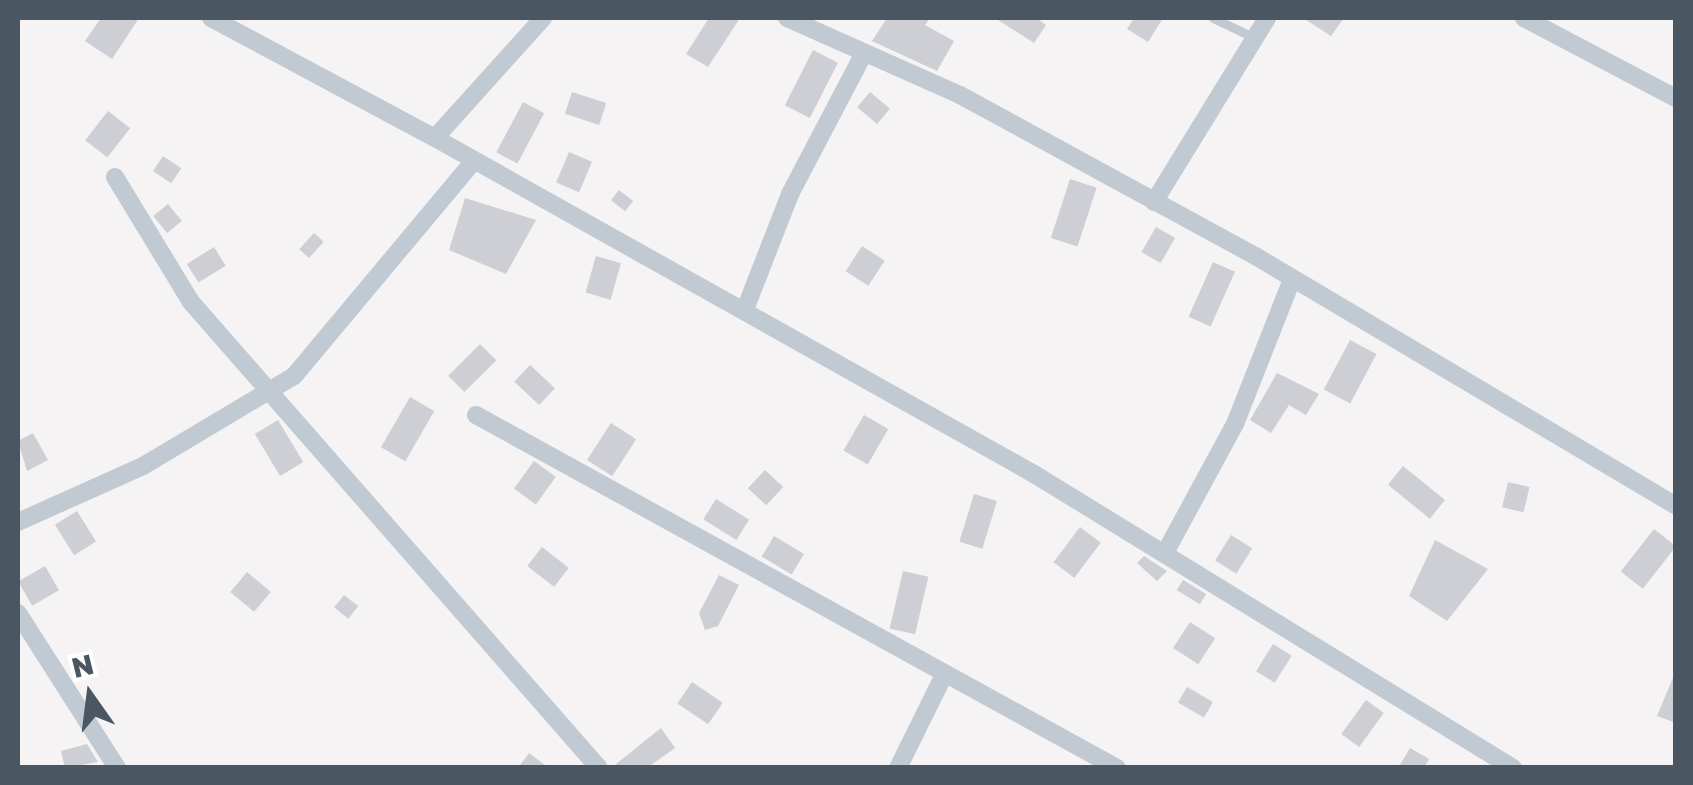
<!DOCTYPE html>
<style>
body{margin:0}
#map{position:relative;width:1693px;height:785px;overflow:hidden;background:#f5f3f3;font-family:"Golos Text",sans-serif}
div>[style]{position:absolute}
[style*='--x']{left:calc(var(--x)*1px);top:calc(var(--y)*1px);width:calc(var(--w)*1px);rotate:calc(var(--a)*1deg)}
.building>*{inset:0;background:#cdcfd5;transform-origin:0 0}
.lane>*{height:9px;margin:-4.5px;padding:0 4.5px;transform-origin:4.5px;border-radius:4.5px;background:#c1cad2}
.street>*{height:18px;margin:-9px;padding:0 9px;transform-origin:9px;border-radius:9px;background:#c1cad2}
span{translate:-50% -50%;white-space:nowrap;text-align:center;line-height:1.15;-webkit-text-stroke:8px #fff;paint-order:stroke}
.frame{position:absolute;inset:0;border:20px solid #4a5661;pointer-events:none}
.north{position:absolute;left:40px;top:645px;width:100px;height:100px;-webkit-text-stroke:8px #fff;paint-order:stroke;rotate:346deg;font-size:28px;font-weight:700;line-height:40px;text-align:center;color:#4a5661}
.north::after{content:'';display:block;margin:auto;width:35px;height:45px;background:#4a5661;clip-path:polygon(50% 0,100% 100%,50% 72%,0 100%)}
</style>
<div id="map">
<div class="building">
<div style="clip-path:polygon(101px 18px,139px 18px,112px 59px,85px 41px)"></div>
<div style="clip-path:polygon(709px 18px,740px 18px,708px 67px,686px 54px)"></div>
<div style="clip-path:polygon(887px 18px,930px 18px,925px 25px,954px 41px,937px 71px,872px 41px)"></div>
<div style="clip-path:polygon(995px 18px,1036px 18px,1046px 25px,1034px 43px)"></div>
<div style="clip-path:polygon(1134px 18px,1163px 18px,1148px 42px,1127px 29px)"></div>
<div style="clip-path:polygon(1303px 18px,1344px 18px,1331px 36px)"></div>
<div style="left:813px;top:50px;width:28px;height:62px;rotate:27deg"></div>
<div style="left:572px;top:92px;width:36px;height:23px;rotate:18deg"></div>
<div style="left:870px;top:92px;width:26px;height:20px;rotate:40deg"></div>
<div style="left:523px;top:102px;width:24px;height:57px;rotate:28deg"></div>
<div style="left:108px;top:111px;width:28px;height:37px;rotate:38deg"></div>
<div style="left:569px;top:152px;width:25px;height:33px;rotate:23deg"></div>
<div style="left:163px;top:156px;width:22px;height:18px;rotate:34deg"></div>
<div style="left:1070px;top:179px;width:28px;height:62px;rotate:18deg"></div>
<div style="left:619px;top:190px;width:18px;height:13px;rotate:38deg"></div>
<div style="clip-path:polygon(465px 198px,536px 220px,506px 274px,449px 250px)"></div>
<div style="left:168px;top:204px;width:22px;height:19px;rotate:51deg"></div>
<div style="left:1156px;top:227px;width:22px;height:29px;rotate:30deg"></div>
<div style="left:314px;top:233px;width:13px;height:22px;rotate:42deg"></div>
<div style="left:862px;top:246px;width:27px;height:30px;rotate:33deg"></div>
<div style="left:214px;top:247px;width:22px;height:32px;rotate:58deg"></div>
<div style="left:596px;top:256px;width:26px;height:38px;rotate:16deg"></div>
<div style="left:1213px;top:262px;width:24px;height:60px;rotate:24deg"></div>
<div style="left:1350px;top:340px;width:30px;height:56px;rotate:28deg"></div>
<div style="left:480px;top:344px;width:23px;height:45px;rotate:45deg"></div>
<div style="left:530px;top:365px;width:34px;height:23px;rotate:43deg"></div>
<div style="clip-path:polygon(1277px 373px,1319px 394px,1306px 415px,1289px 405px,1271px 433px,1250px 420px)"></div>
<div style="left:410px;top:397px;width:28px;height:58px;rotate:30deg"></div>
<div style="left:864px;top:415px;width:28px;height:41px;rotate:30deg"></div>
<div style="left:278px;top:420px;width:49px;height:27px;rotate:59deg"></div>
<div style="left:611px;top:423px;width:30px;height:44px;rotate:33deg"></div>
<div style="clip-path:polygon(33px 433px,48px 460px,27px 471px,18px 441px)"></div>
<div style="left:534px;top:461px;width:27px;height:34px;rotate:36deg"></div>
<div style="left:1403px;top:466px;width:54px;height:24px;rotate:39deg"></div>
<div style="left:765px;top:470px;width:25px;height:25px;rotate:43deg"></div>
<div style="left:1508px;top:482px;width:22px;height:26px;rotate:13deg"></div>
<div style="left:974px;top:494px;width:24px;height:50px;rotate:17deg"></div>
<div style="left:716px;top:499px;width:39px;height:24px;rotate:32deg"></div>
<div style="left:77px;top:511px;width:36px;height:26px;rotate:58deg"></div>
<div style="left:1080px;top:527px;width:26px;height:44px;rotate:37deg"></div>
<div style="left:1654px;top:529px;width:28px;height:54px;rotate:38deg"></div>
<div style="left:1231px;top:535px;width:25px;height:30px;rotate:32deg"></div>
<div style="left:774px;top:536px;width:35px;height:24px;rotate:31deg"></div>
<div style="clip-path:polygon(1435px 540px,1488px 569px,1447px 621px,1409px 596px)"></div>
<div style="left:542px;top:547px;width:34px;height:24px;rotate:38deg"></div>
<div style="clip-path:polygon(1144px 556px,1167px 571px,1157px 581px,1137px 563px)"></div>
<div style="left:45px;top:566px;width:28px;height:31px;rotate:60deg"></div>
<div style="left:903px;top:571px;width:26px;height:59px;rotate:13deg"></div>
<div style="left:247px;top:572px;width:31px;height:26px;rotate:40deg"></div>
<div style="clip-path:polygon(719px 575px,739px 585px,718px 626px,705px 630px,699px 613px)"></div>
<div style="left:1183px;top:580px;width:27px;height:12px;rotate:31deg"></div>
<div style="left:344px;top:595px;width:18px;height:16px;rotate:38deg"></div>
<div style="left:1190px;top:622px;width:30px;height:31px;rotate:33deg"></div>
<div style="left:1273px;top:644px;width:22px;height:32px;rotate:32deg"></div>
<div style="clip-path:polygon(1675px 673px,1676px 673px,1676px 723px,1657px 716px)"></div>
<div style="left:692px;top:682px;width:37px;height:26px;rotate:34deg"></div>
<div style="left:1187px;top:687px;width:30px;height:18px;rotate:30deg"></div>
<div style="left:1366px;top:700px;width:22px;height:42px;rotate:36deg"></div>
<div style="clip-path:polygon(661px 728px,675px 748px,647px 768px,611px 768px)"></div>
<div style="clip-path:polygon(87px 744px,98px 762px,65px 768px,61px 751px)"></div>
<div style="clip-path:polygon(1410px 748px,1429px 759px,1424px 768px,1398px 768px)"></div>
<div style="clip-path:polygon(529px 753px,549px 768px,518px 768px)"></div>
</div>
<div class="lane">
<div style="--x:1213;--y:18;--w:44;--a:25.4"></div>
</div>
<div class="street">
<div style="--x:211;--y:18;--w:254;--a:28.2"></div>
<div style="--x:543;--y:18;--w:161;--a:132"></div>
<div style="--x:435;--y:138;--w:687;--a:29.29"></div>
<div style="--x:1034;--y:474;--w:562;--a:31.54"></div>
<div style="--x:787;--y:18;--w:189;--a:24"></div>
<div style="--x:960;--y:95;--w:338;--a:28.6"></div>
<div style="--x:1257;--y:257;--w:487;--a:30.7"></div>
<div style="--x:1524;--y:18;--w:172;--a:27.8"></div>
<div style="--x:115;--y:177;--w:146;--a:58.7"></div>
<div style="--x:191;--y:302;--w:619;--a:48.8"></div>
<div style="--x:1154;--y:202;--w:216;--a:-58.4"></div>
<div style="--x:746;--y:307;--w:121;--a:-68.7"></div>
<div style="--x:790;--y:194;--w:157;--a:-62.3"></div>
<div style="--x:476;--y:415;--w:732;--a:28.84"></div>
<div style="--x:18;--y:522;--w:137;--a:-24.1"></div>
<div style="--x:143;--y:466;--w:176;--a:-30.8"></div>
<div style="--x:294;--y:376;--w:278;--a:-50.1"></div>
<div style="--x:1166;--y:551;--w:145;--a:-61.5"></div>
<div style="--x:1235;--y:424;--w:156;--a:-68.5"></div>
<div style="--x:18;--y:613;--w:184;--a:57.4"></div>
<div style="--x:898;--y:768;--w:99;--a:-63.7"></div>
</div>
<div class="frame"></div>
<div class="north">N</div>
</div>
